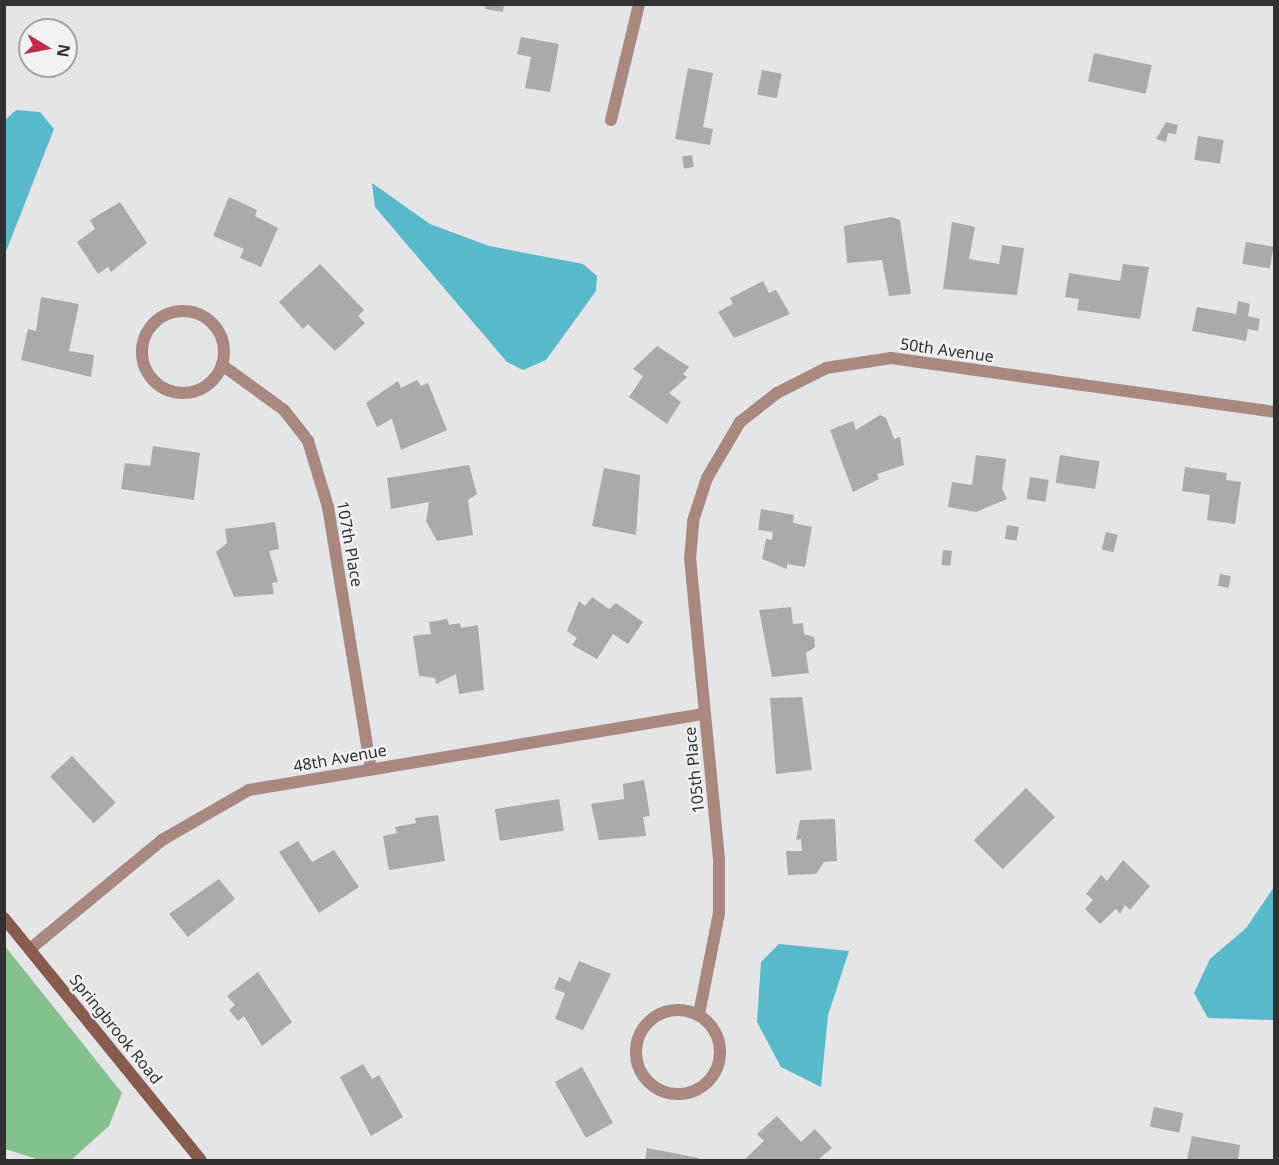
<!DOCTYPE html>
<style>
body{margin:0}
#map{position:relative;width:1279px;height:1165px;overflow:hidden;background:#e4e5e7;font-family:"Noto Sans",sans-serif}
div>[style]{position:absolute}
[style*='--x']{left:calc(var(--x)*1px);top:calc(var(--y)*1px);width:calc(var(--w)*1px);rotate:calc(var(--a)*1deg)}
.forest>*{inset:0;background:#84c18f}
.water>*{inset:0;background:#57b9c9}
.building>*{inset:0;background:#aba9ab;transform-origin:0 0}
.street>*{height:12px;margin:-6px;padding:0 6px;transform-origin:6px;border-radius:6px;background:#a8887f}
.street>.ring{margin:-6px;padding:0;box-sizing:content-box;background:none;border:12px solid #a8887f;border-radius:50%}
.secondary>*{height:12px;margin:-6px;padding:0 6px;transform-origin:6px;border-radius:6px;background:#885b4e}
span{translate:-50% -50%;white-space:nowrap;text-align:center;line-height:1.15;-webkit-text-stroke:4.5px #f2f2f4;paint-order:stroke}
.street-label{font-size:16px;color:#303031}
.frame{position:absolute;inset:0;border:6px solid #303031;pointer-events:none}
.north{position:absolute;left:18px;top:18px;width:60px;height:60px;box-sizing:border-box;background:#f2f2f4;border:2px solid #a4a4a6;border-radius:50%;rotate:100deg;font-size:16px;font-weight:700;line-height:24px;text-align:center;color:#303031}
.north::after{content:'';display:block;margin:auto;width:21px;height:27px;background:#be2d45;clip-path:polygon(50% 0,100% 100%,50% 72%,0 100%)}
</style>
<div id="map">
<div class="forest">
<div style="clip-path:polygon(5px 946px,122px 1093px,109px 1126px,71px 1160px,40px 1160px,5px 1149px)"></div>
</div>
<div class="water">
<div style="clip-path:polygon(16px 110px,40px 112px,54px 129px,5px 254px,5px 120px)"></div>
<div style="clip-path:polygon(372px 183px,430px 224px,489px 246px,583px 264px,597px 276px,596px 291px,546px 360px,523px 370px,507px 362px,375px 207px)"></div>
<div style="clip-path:polygon(1274px 887px,1274px 1020px,1208px 1018px,1194px 993px,1210px 959px,1246px 928px)"></div>
<div style="clip-path:polygon(779px 944px,849px 951px,828px 1015px,821px 1087px,781px 1067px,757px 1022px,761px 962px)"></div>
</div>
<div class="building">
<div style="clip-path:polygon(486px 4px,504px 4px,503px 12px,485px 9px)"></div>
<div style="clip-path:polygon(521px 37px,559px 44px,550px 92px,525px 88px,531px 57px,517px 54px)"></div>
<div style="left:1094px;top:53px;width:59px;height:29px;rotate:12deg"></div>
<div style="clip-path:polygon(688px 68px,713px 73px,703px 127px,713px 129px,710px 145px,675px 139px)"></div>
<div style="left:762px;top:70px;width:20px;height:25px;rotate:11deg"></div>
<div style="clip-path:polygon(1166px 122px,1178px 125px,1176px 134px,1168px 133px,1166px 142px,1156px 139px)"></div>
<div style="left:1198px;top:136px;width:26px;height:24px;rotate:9deg"></div>
<div style="left:692px;top:155px;width:12px;height:10px;rotate:81deg"></div>
<div style="clip-path:polygon(229px 197px,257px 210px,255px 216px,278px 228px,261px 267px,240px 258px,244px 249px,213px 236px)"></div>
<div style="clip-path:polygon(120px 202px,147px 243px,111px 272px,108px 267px,98px 274px,77px 242px,95px 229px,90px 220px)"></div>
<div style="clip-path:polygon(891px 217px,900px 220px,911px 294px,889px 296px,882px 260px,847px 263px,844px 226px)"></div>
<div style="clip-path:polygon(952px 222px,975px 227px,969px 259px,999px 264px,1002px 245px,1024px 248px,1017px 295px,943px 289px)"></div>
<div style="left:1246px;top:242px;width:28px;height:22px;rotate:10deg"></div>
<div style="clip-path:polygon(320px 264px,364px 310px,358px 316px,365px 323px,335px 351px,308px 324px,303px 329px,279px 302px)"></div>
<div style="clip-path:polygon(1123px 264px,1149px 267px,1140px 319px,1077px 310px,1079px 299px,1065px 297px,1069px 273px,1120px 281px)"></div>
<div style="clip-path:polygon(763px 281px,769px 293px,776px 290px,790px 314px,734px 338px,718px 312px,733px 304px,730px 298px)"></div>
<div style="clip-path:polygon(41px 297px,79px 304px,69px 351px,94px 355px,91px 377px,21px 360px,28px 329px,36px 331px)"></div>
<div style="clip-path:polygon(1238px 301px,1250px 304px,1248px 316px,1260px 319px,1258px 331px,1248px 329px,1246px 341px,1192px 331px,1197px 307px,1236px 314px)"></div>
<div style="clip-path:polygon(657px 346px,689px 367px,683px 374px,687px 377px,669px 393px,681px 402px,667px 424px,629px 397px,643px 376px,633px 369px)"></div>
<div style="clip-path:polygon(417px 380px,421px 386px,428px 383px,447px 430px,401px 450px,392px 419px,377px 427px,366px 403px,398px 381px,401px 388px)"></div>
<div style="clip-path:polygon(880px 415px,886px 418px,894px 439px,900px 437px,904px 465px,877px 474px,879px 479px,853px 492px,830px 430px,853px 421px,856px 430px)"></div>
<div style="clip-path:polygon(153px 446px,200px 453px,194px 500px,121px 489px,125px 463px,150px 466px)"></div>
<div style="clip-path:polygon(976px 455px,1006px 459px,1002px 489px,1007px 499px,976px 512px,948px 507px,952px 482px,972px 485px)"></div>
<div style="left:1060px;top:455px;width:40px;height:28px;rotate:9deg"></div>
<div style="clip-path:polygon(469px 465px,477px 494px,468px 500px,473px 535px,437px 541px,426px 521px,429px 502px,391px 509px,387px 478px)"></div>
<div style="clip-path:polygon(1185px 467px,1227px 473px,1226px 480px,1241px 482px,1235px 524px,1207px 520px,1210px 495px,1182px 491px)"></div>
<div style="clip-path:polygon(604px 468px,640px 475px,636px 535px,592px 526px)"></div>
<div style="left:1030px;top:477px;width:19px;height:22px;rotate:9deg"></div>
<div style="clip-path:polygon(761px 509px,794px 515px,793px 523px,812px 527px,805px 567px,787px 564px,787px 569px,762px 559px,766px 539px,772px 540px,773px 532px,758px 530px)"></div>
<div style="clip-path:polygon(275px 522px,279px 549px,269px 551px,278px 582px,272px 583px,274px 594px,234px 597px,216px 552px,227px 543px,225px 529px)"></div>
<div style="left:1007px;top:525px;width:12px;height:14px;rotate:9deg"></div>
<div style="left:1106px;top:532px;width:12px;height:18px;rotate:14deg"></div>
<div style="left:943px;top:550px;width:9px;height:15px;rotate:6deg"></div>
<div style="left:1220px;top:574px;width:11px;height:12px;rotate:10deg"></div>
<div style="clip-path:polygon(592px 597px,609px 609px,616px 603px,643px 622px,628px 644px,613px 634px,597px 659px,572px 645px,577px 638px,567px 631px,579px 601px,585px 606px)"></div>
<div style="clip-path:polygon(791px 607px,793px 624px,803px 623px,804px 634px,814px 637px,815px 647px,806px 653px,809px 673px,772px 677px,759px 610px)"></div>
<div style="clip-path:polygon(447px 619px,449px 625px,460px 623px,461px 628px,478px 625px,484px 690px,459px 694px,456px 674px,436px 684px,435px 678px,419px 676px,413px 636px,431px 634px,429px 622px)"></div>
<div style="clip-path:polygon(802px 697px,812px 770px,776px 774px,770px 698px)"></div>
<div style="left:72px;top:756px;width:64px;height:30px;rotate:47deg"></div>
<div style="clip-path:polygon(644px 780px,650px 816px,643px 817px,646px 836px,599px 840px,591px 804px,624px 799px,623px 784px)"></div>
<div style="left:1026px;top:788px;width:41px;height:74px;rotate:45deg"></div>
<div style="left:559px;top:799px;width:32px;height:65px;rotate:81deg"></div>
<div style="clip-path:polygon(438px 815px,445px 861px,389px 870px,383px 836px,397px 833px,395px 827px,416px 823px,415px 818px)"></div>
<div style="clip-path:polygon(835px 819px,837px 861px,824px 862px,816px 874px,788px 875px,786px 851px,802px 851px,801px 839px,796px 840px,800px 820px)"></div>
<div style="clip-path:polygon(298px 841px,312px 862px,334px 850px,359px 887px,319px 913px,279px 852px)"></div>
<div style="clip-path:polygon(1123px 860px,1150px 886px,1130px 910px,1125px 905px,1120px 914px,1116px 909px,1100px 924px,1085px 909px,1093px 900px,1086px 894px,1101px 875px,1107px 881px)"></div>
<div style="clip-path:polygon(219px 879px,235px 899px,188px 937px,169px 914px)"></div>
<div style="clip-path:polygon(579px 961px,611px 974px,583px 1030px,555px 1019px,565px 993px,554px 989px,559px 977px,570px 982px)"></div>
<div style="clip-path:polygon(258px 972px,292px 1022px,262px 1046px,244px 1016px,238px 1021px,229px 1010px,235px 1005px,227px 996px)"></div>
<div style="clip-path:polygon(363px 1064px,372px 1079px,379px 1075px,403px 1117px,371px 1136px,340px 1077px)"></div>
<div style="left:582px;top:1067px;width:64px;height:31px;rotate:61deg"></div>
<div style="left:1154px;top:1107px;width:30px;height:20px;rotate:12deg"></div>
<div style="clip-path:polygon(777px 1116px,801px 1142px,815px 1129px,832px 1148px,818px 1160px,744px 1160px,764px 1141px,757px 1134px)"></div>
<div style="clip-path:polygon(1192px 1136px,1240px 1145px,1238px 1160px,1187px 1160px)"></div>
<div style="clip-path:polygon(647px 1148px,699px 1158px,699px 1160px,645px 1160px)"></div>
</div>
<div class="street">
<div style="--x:611;--y:120;--w:119;--a:-76.4"></div>
<div class="ring" style="left:142px;top:311px;width:70px;height:70px"></div>
<div style="--x:222;--y:365;--w:77;--a:36"></div>
<div style="--x:284;--y:410;--w:39;--a:52"></div>
<div style="--x:308;--y:441;--w:69;--a:73.1"></div>
<div style="--x:328;--y:507;--w:266;--a:80.7"></div>
<div style="--x:30;--y:949;--w:171;--a:-39.5"></div>
<div style="--x:162;--y:840;--w:100;--a:-29.9"></div>
<div style="--x:249;--y:790;--w:461;--a:-9.5"></div>
<div class="ring" style="left:636px;top:1010px;width:72px;height:72px"></div>
<div style="--x:699;--y:1014;--w:103;--a:-78.8"></div>
<div style="--x:719;--y:913;--w:54;--a:-90"></div>
<div style="--x:719;--y:859;--w:301;--a:-95.5"></div>
<div style="--x:690;--y:559;--w:38;--a:-85"></div>
<div style="--x:693;--y:521;--w:45;--a:-72"></div>
<div style="--x:707;--y:478;--w:65;--a:-59.5"></div>
<div style="--x:740;--y:422;--w:47;--a:-38.1"></div>
<div style="--x:777;--y:393;--w:55;--a:-27"></div>
<div style="--x:826;--y:368;--w:66;--a:-8.7"></div>
<div style="--x:891;--y:358;--w:387;--a:8"></div>
</div>
<div class="secondary">
<div style="--x:4;--y:918;--w:312;--a:50.9"></div>
</div>
<div class="street-label">
<span style="left:947px;top:350px;rotate:8deg">50th Avenue</span>
<span style="left:350px;top:544px;rotate:80deg">107th Place</span>
<span style="left:340px;top:758px;rotate:-10deg">48th Avenue</span>
<span style="left:694px;top:770px;rotate:-96deg">105th Place</span>
<span style="left:116px;top:1029px;rotate:51deg">Springbrook Road</span>
</div>
<div class="frame"></div>
<div class="north">N</div>
</div>
